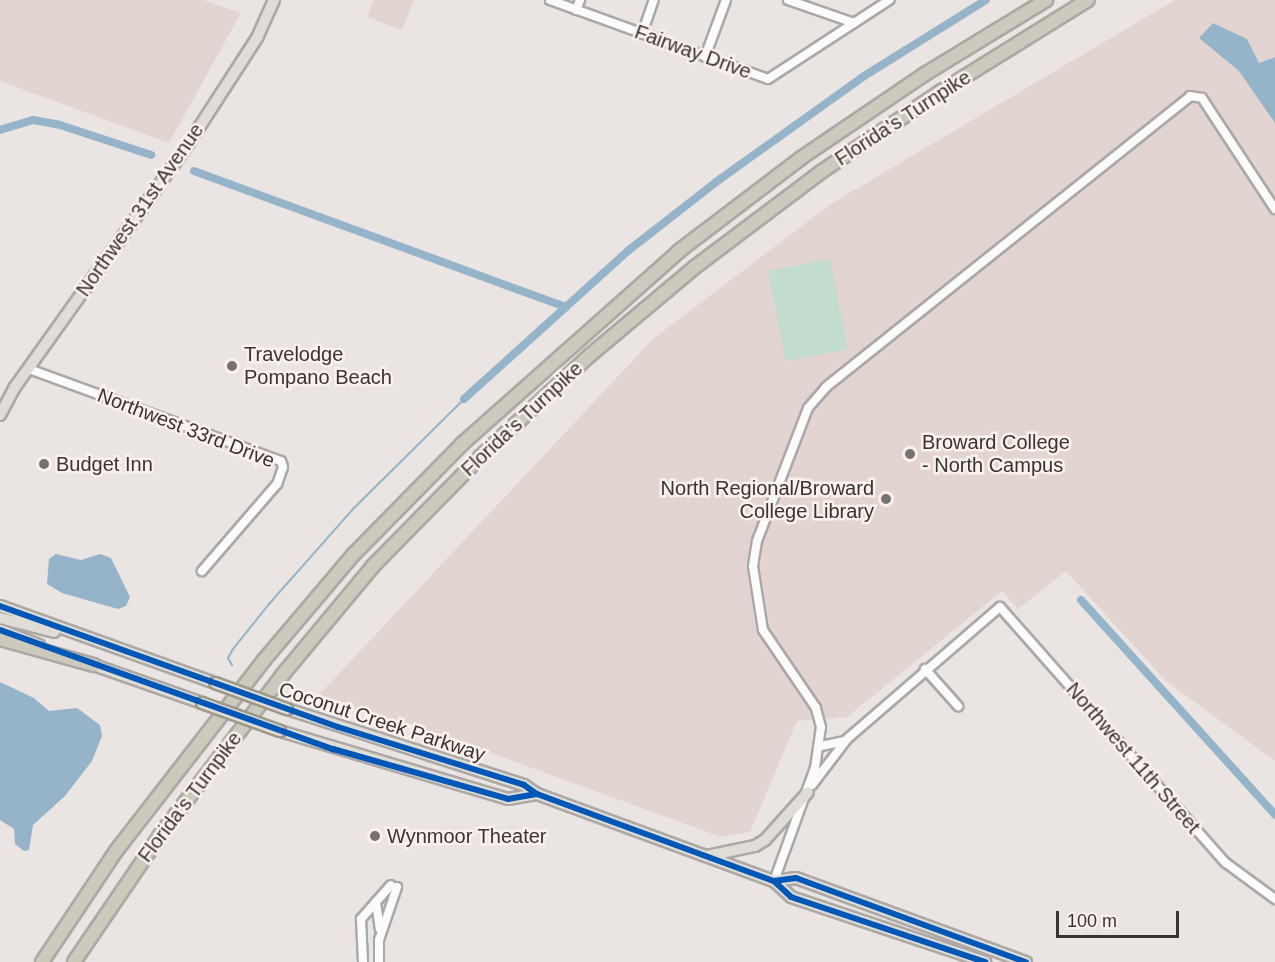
<!DOCTYPE html>
<style>
body{margin:0}
#map{position:relative;width:1275px;height:962px;overflow:hidden;background:#eae4e2;font-family:Helvetica,sans-serif}
div>[style]{position:absolute}
[style*='--x']{left:calc(var(--x)*1px);top:calc(var(--y)*1px);width:calc(var(--w)*1px);rotate:calc(var(--a)*1deg)}
.built>*{inset:0;background:#e2d5d1}
.green>*{inset:0;background:#c2dccd;transform-origin:0 0}
.water>*{inset:0;background:#96b4c9}
.stream>*{height:2px;margin:-1px;padding:0 1px;transform-origin:1px;border-radius:1px;background:#96b4c9}
.canal>*{height:8px;margin:-4px;padding:0 4px;transform-origin:4px;border-radius:4px;background:#96b4c9}
.roads{filter:drop-shadow(2px 0 #aca8a6) drop-shadow(-2px 0 #aca8a6) drop-shadow(0 2px #aca8a6) drop-shadow(0 -2px #aca8a6)}
.minor>*{height:8px;margin:-4px;padding:0 4px;transform-origin:4px;border-radius:4px;background:#fcfbfb}
.major>*{height:10px;margin:-5px;padding:0 5px;transform-origin:5px;border-radius:5px;background:#dfddd5}
.highway>*{height:12px;margin:-6px;padding:0 6px;transform-origin:6px;border-radius:6px;background:#cccabd}
.bridges{filter:drop-shadow(2px 0 #9d9989) drop-shadow(-2px 0 #9d9989) drop-shadow(0 2px #9d9989) drop-shadow(0 -2px #9d9989)}
.major-bridge>*{height:10px;margin:-5px;padding:0 5px;transform-origin:5px;border-radius:5px;background:#dfddd5}
.cycleway>*{height:6px;margin:-3px;padding:0 3px;transform-origin:3px;border-radius:3px;background:#0057b8}
.dots>*{width:16px;height:16px;translate:-50% -50%;box-sizing:border-box;border:3px solid #faf0ec;border-radius:50%}
span{translate:-50% -50%;white-space:nowrap;text-align:center;line-height:1.15;-webkit-text-stroke:5px #faf0ec;paint-order:stroke}
.street-label{font-size:20px;color:#373432}
.poi-label{font-size:20px;color:#373432}
.left{translate:0 -50%;text-align:left}
.right{translate:-100% -50%;text-align:right}
.scale{position:absolute;left:1056px;top:911px;width:123px;height:27px;box-sizing:border-box;border:3px solid #373432;border-top:0;padding-left:8px;font-size:18px;line-height:21px;white-space:nowrap;color:#373432;-webkit-text-stroke:4px #faf0ec;paint-order:stroke}
</style>
<div id="map">
<div class="built">
<div style="clip-path:polygon(0 0,203px 0,241px 13px,169px 143px,0 81px)"></div>
<div style="clip-path:polygon(374px 0,414px 0,402px 30px,367px 17px)"></div>
<div style="clip-path:polygon(1175px 0,1275px 0,1275px 761px,1166px 681px,1066px 571px,1018px 609px,1002px 591px,847px 717px,797px 721px,750px 832px,721px 837px,439px 734px,317px 697px,654px 338px,831px 204px)"></div>
</div>
<div class="green">
<div style="left:830px;top:259px;width:92px;height:63px;rotate:79deg"></div>
</div>
<div class="water">
<div style="clip-path:polygon(1213px 23px,1247px 39px,1259px 63px,1275px 57px,1275px 123px,1239px 71px,1199px 38px)"></div>
<div style="clip-path:polygon(56px 554px,81px 560px,100px 554px,111px 558px,130px 597px,126px 606px,118px 609px,62px 593px,47px 584px,49px 559px)"></div>
<div style="clip-path:polygon(0 682px,34px 698px,49px 711px,77px 708px,100px 725px,102px 736px,92px 761px,65px 796px,33px 825px,29px 850px,24px 851px,15px 844px,14px 829px,0 820px)"></div>
</div>
<div class="stream">
<div style="--x:232;--y:665;--w:8;--a:-120"></div>
<div style="--x:228;--y:658;--w:10;--a:-61"></div>
<div style="--x:233;--y:649;--w:58;--a:-51.3"></div>
<div style="--x:269;--y:604;--w:127;--a:-48.5"></div>
<div style="--x:353;--y:509;--w:156;--a:-44.7"></div>
</div>
<div class="canal">
<div style="--x:0;--y:130;--w:34;--a:-17"></div>
<div style="--x:33;--y:120;--w:27;--a:10"></div>
<div style="--x:60;--y:125;--w:96;--a:18.2"></div>
<div style="--x:194;--y:171;--w:396;--a:20.1"></div>
<div style="--x:464;--y:399;--w:222;--a:-42.1"></div>
<div style="--x:629;--y:250;--w:110;--a:-38"></div>
<div style="--x:716;--y:182;--w:178;--a:-35.6"></div>
<div style="--x:861;--y:78;--w:147;--a:-32"></div>
<div style="--x:1081;--y:600;--w:290;--a:47.9"></div>
</div>
<div class="roads">
<div class="minor">
<div style="--x:550;--y:0;--w:232;--a:19.9"></div>
<div style="--x:768;--y:79;--w:145;--a:-33.1"></div>
<div style="--x:788;--y:0;--w:70;--a:19.2"></div>
<div style="--x:576;--y:10;--w:11;--a:-68"></div>
<div style="--x:642;--y:34;--w:36;--a:-71"></div>
<div style="--x:705;--y:57;--w:61;--a:-69.8"></div>
<div style="--x:29;--y:369;--w:268;--a:20.1"></div>
<div style="--x:281;--y:461;--w:6;--a:72"></div>
<div style="--x:283;--y:467;--w:18;--a:109"></div>
<div style="--x:277;--y:484;--w:115;--a:130.8"></div>
<div style="--x:925;--y:669;--w:50;--a:48.3"></div>
<div style="--x:821;--y:746;--w:24;--a:-12"></div>
<div style="--x:812;--y:785;--w:58;--a:-52.7"></div>
<div style="--x:847;--y:739;--w:202;--a:-40.8"></div>
<div style="--x:1000;--y:607;--w:341;--a:48.6"></div>
<div style="--x:1226;--y:863;--w:61;--a:36.3"></div>
<div style="--x:774;--y:881;--w:120;--a:-70.1"></div>
<div style="--x:815;--y:768;--w:41;--a:-81.7"></div>
<div style="--x:821;--y:727;--w:20;--a:-105"></div>
<div style="--x:816;--y:708;--w:94;--a:-124.2"></div>
<div style="--x:763;--y:630;--w:65;--a:-98.9"></div>
<div style="--x:753;--y:566;--w:25;--a:-81"></div>
<div style="--x:757;--y:541;--w:142;--a:-69"></div>
<div style="--x:808;--y:408;--w:28;--a:-49"></div>
<div style="--x:826;--y:387;--w:466;--a:-38.6"></div>
<div style="--x:1190;--y:96;--w:12;--a:9"></div>
<div style="--x:1202;--y:98;--w:133;--a:56.7"></div>
<div style="--x:376;--y:902;--w:27;--a:82"></div>
<div style="--x:363;--y:962;--w:43;--a:-92.7"></div>
<div style="--x:361;--y:919;--w:45;--a:-48.6"></div>
<div style="--x:379;--y:962;--w:22;--a:-90"></div>
<div style="--x:379;--y:940;--w:56;--a:-71.2"></div>
</div>
<div class="major">
<div style="--x:0;--y:415;--w:32;--a:-62"></div>
<div style="--x:15;--y:387;--w:300;--a:-54.5"></div>
<div style="--x:189;--y:143;--w:125;--a:-57.1"></div>
<div style="--x:257;--y:38;--w:42;--a:-65.9"></div>
<div style="--x:0;--y:606;--w:228;--a:19.7"></div>
<div style="--x:0;--y:618;--w:56;--a:14.5"></div>
<div style="--x:0;--y:630;--w:42;--a:21"></div>
<div style="--x:88;--y:663;--w:121;--a:19.3"></div>
<div style="--x:287;--y:709;--w:249;--a:17.8"></div>
<div style="--x:524;--y:785;--w:16;--a:35"></div>
<div style="--x:537;--y:794;--w:252;--a:20.2"></div>
<div style="--x:774;--y:881;--w:23;--a:43"></div>
<div style="--x:791;--y:897;--w:205;--a:18.5"></div>
<div style="--x:280;--y:731;--w:238;--a:16.6"></div>
<div style="--x:508;--y:799;--w:29;--a:-10"></div>
<div style="--x:707;--y:856;--w:49;--a:-11.8"></div>
<div style="--x:755;--y:846;--w:12;--a:-31"></div>
<div style="--x:765;--y:840;--w:64;--a:-48.1"></div>
<div style="--x:774;--y:881;--w:22;--a:-8"></div>
<div style="--x:796;--y:878;--w:245;--a:20.1"></div>
</div>
<div class="highway">
<div style="--x:0;--y:639;--w:98;--a:15.5"></div>
<div style="--x:42;--y:962;--w:133;--a:-56.3"></div>
<div style="--x:116;--y:851;--w:242;--a:-52.2"></div>
<div style="--x:264;--y:660;--w:139;--a:-49.7"></div>
<div style="--x:354;--y:554;--w:156;--a:-45.5"></div>
<div style="--x:463;--y:443;--w:289;--a:-41.6"></div>
<div style="--x:679;--y:251;--w:153;--a:-37.3"></div>
<div style="--x:801;--y:158;--w:150;--a:-34.1"></div>
<div style="--x:925;--y:74;--w:142;--a:-31.4"></div>
<div style="--x:74;--y:962;--w:155;--a:-55.8"></div>
<div style="--x:161;--y:834;--w:203;--a:-52.6"></div>
<div style="--x:284;--y:673;--w:139;--a:-50.2"></div>
<div style="--x:373;--y:566;--w:153;--a:-45.5"></div>
<div style="--x:480;--y:457;--w:149;--a:-42.8"></div>
<div style="--x:589;--y:356;--w:138;--a:-40"></div>
<div style="--x:695;--y:267;--w:158;--a:-37"></div>
<div style="--x:821;--y:172;--w:143;--a:-33.9"></div>
<div style="--x:940;--y:92;--w:174;--a:-31.9"></div>
</div>
</div>
<div class="bridges">
<div class="major-bridge">
<div style="--x:215;--y:683;--w:77;--a:19.9"></div>
<div style="--x:202;--y:703;--w:83;--a:19.7"></div>
</div>
</div>
<div class="cycleway">
<div style="--x:0;--y:606;--w:359;--a:19.7"></div>
<div style="--x:338;--y:727;--w:195;--a:17.3"></div>
<div style="--x:524;--y:785;--w:16;--a:35"></div>
<div style="--x:537;--y:794;--w:252;--a:20.2"></div>
<div style="--x:774;--y:881;--w:23;--a:43"></div>
<div style="--x:791;--y:897;--w:205;--a:18.5"></div>
<div style="--x:0;--y:630;--w:354;--a:19.7"></div>
<div style="--x:333;--y:749;--w:182;--a:15.9"></div>
<div style="--x:508;--y:799;--w:29;--a:-10"></div>
<div style="--x:774;--y:881;--w:22;--a:-8"></div>
<div style="--x:796;--y:878;--w:245;--a:20.1"></div>
</div>
<div class="dots">
<div style="left:232px;top:366px;background:#767270"></div>
<div style="left:910px;top:454px;background:#767270"></div>
<div style="left:44px;top:464px;background:#767270"></div>
<div style="left:886px;top:499px;background:#767270"></div>
<div style="left:375px;top:836px;background:#767270"></div>
</div>
<div class="street-label">
<span style="left:693px;top:52px;rotate:20deg">Fairway Drive</span>
<span style="left:903px;top:118px;rotate:-33deg">Florida's Turnpike</span>
<span style="left:140px;top:210px;rotate:-55deg">Northwest 31st Avenue</span>
<span style="left:522px;top:419px;rotate:-43deg">Florida's Turnpike</span>
<span style="left:186px;top:428px;rotate:21deg">Northwest 33rd Drive</span>
<span style="left:382px;top:722px;rotate:18deg">Coconut Creek Parkway</span>
<span style="left:1133px;top:758px;rotate:49deg">Northwest 11th Street</span>
<span style="left:190px;top:797px;rotate:-53deg">Florida's Turnpike</span>
</div>
<div class="poi-label">
<span class="left" style="left:244px;top:366px">Travelodge<br>Pompano Beach</span>
<span class="left" style="left:922px;top:454px">Broward College<br>- North Campus</span>
<span class="left" style="left:56px;top:464px">Budget Inn</span>
<span class="right" style="left:874px;top:500px">North Regional/Broward<br>College Library</span>
<span class="left" style="left:387px;top:836px">Wynmoor Theater</span>
</div>
<div class="scale">100 m</div>
</div>
